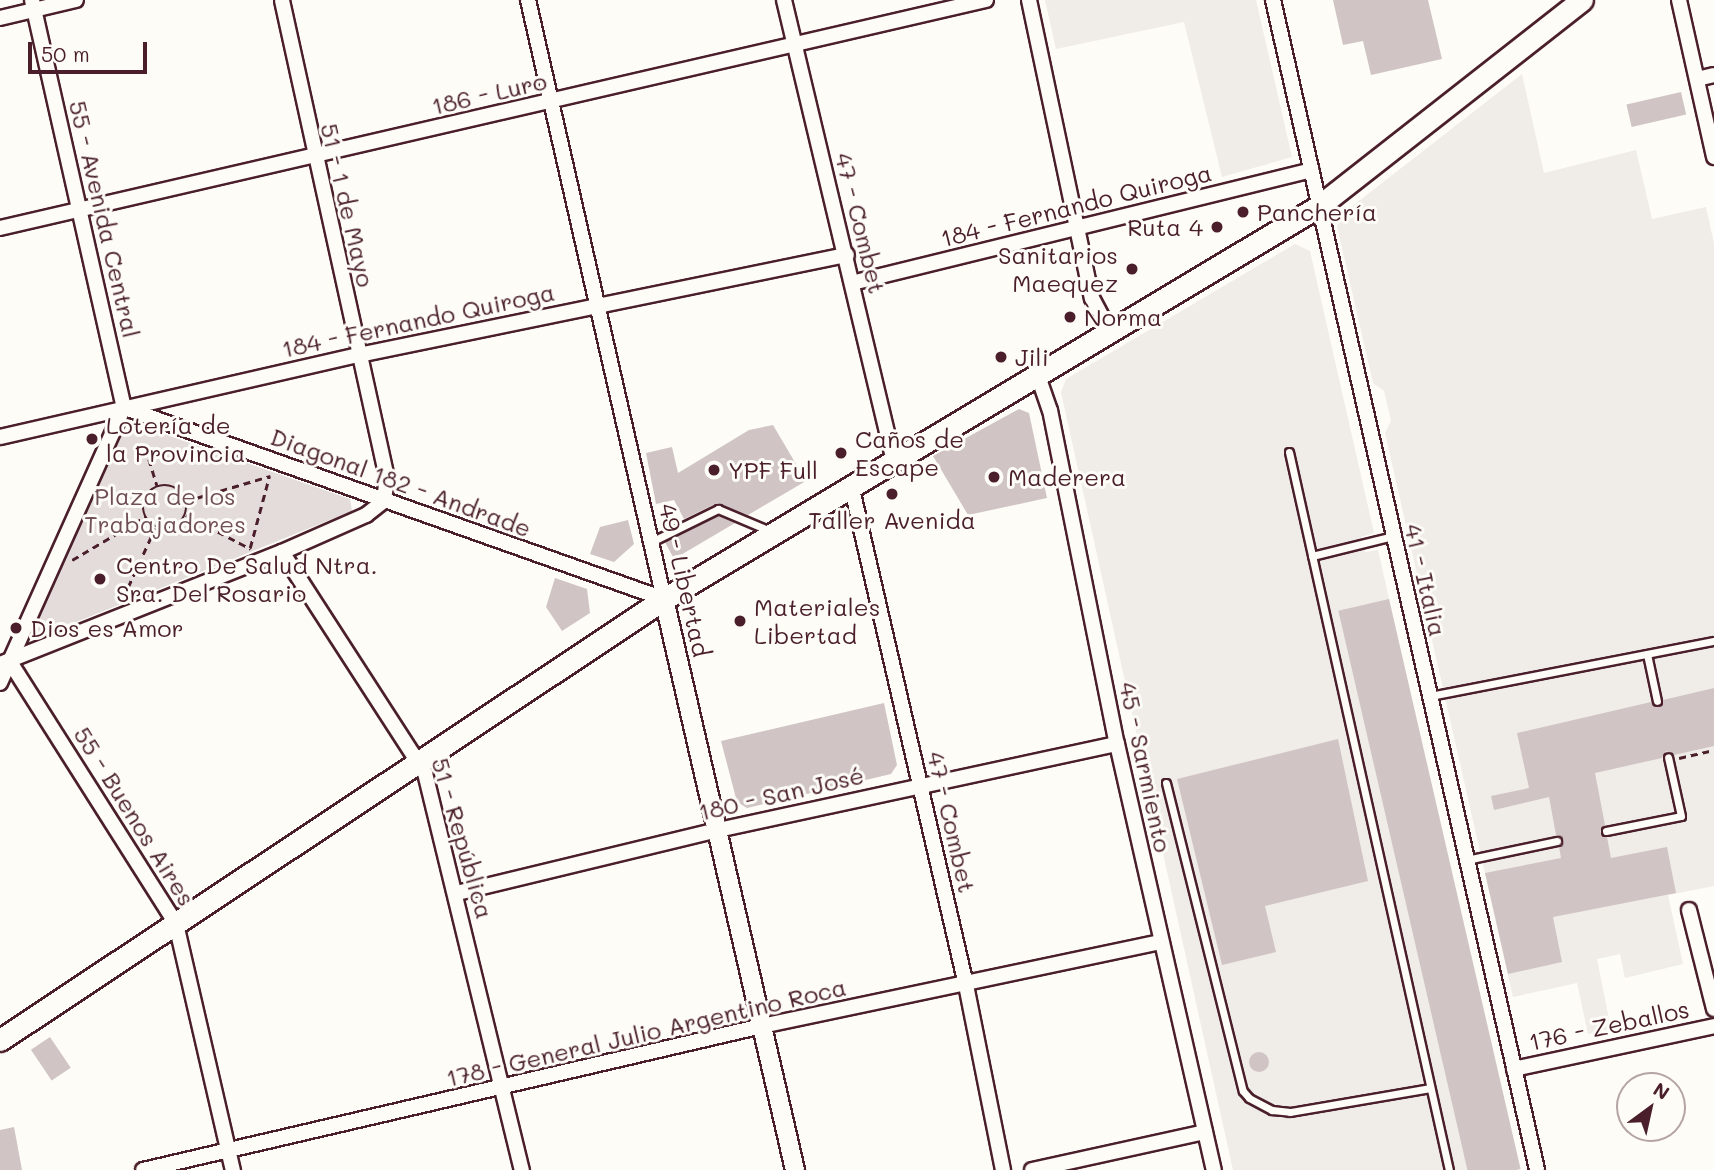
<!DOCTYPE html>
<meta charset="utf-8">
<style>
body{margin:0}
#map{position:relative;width:1714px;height:1170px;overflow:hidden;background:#fdfcf7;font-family:Mali,sans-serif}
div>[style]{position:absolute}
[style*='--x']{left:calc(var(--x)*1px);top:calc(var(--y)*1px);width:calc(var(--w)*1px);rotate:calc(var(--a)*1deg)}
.built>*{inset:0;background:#f0ece8}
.green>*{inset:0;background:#e3dcda}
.building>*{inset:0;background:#d0c5c4;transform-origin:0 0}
.round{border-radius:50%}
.path>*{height:2.5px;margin-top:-1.25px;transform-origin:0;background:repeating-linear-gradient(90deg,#4a1f2b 0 7px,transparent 0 12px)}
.path>.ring{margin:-1.25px;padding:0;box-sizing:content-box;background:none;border:2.5px solid #4a1f2b;border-radius:50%}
.roads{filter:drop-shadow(2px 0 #4a1f2b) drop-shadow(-2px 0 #4a1f2b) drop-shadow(0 2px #4a1f2b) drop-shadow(0 -2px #4a1f2b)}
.service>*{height:7px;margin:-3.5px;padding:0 3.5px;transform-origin:3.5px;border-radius:3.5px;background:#fdfcf7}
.minor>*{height:14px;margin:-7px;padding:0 7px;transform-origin:7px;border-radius:7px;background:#fdfcf7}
.tertiary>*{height:18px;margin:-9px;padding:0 9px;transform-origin:9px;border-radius:9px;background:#fdfcf7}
.primary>*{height:21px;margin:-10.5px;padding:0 10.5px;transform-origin:10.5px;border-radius:10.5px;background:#fdfcf7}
.dots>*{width:19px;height:19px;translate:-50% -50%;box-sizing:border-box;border:4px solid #fdfcf7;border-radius:50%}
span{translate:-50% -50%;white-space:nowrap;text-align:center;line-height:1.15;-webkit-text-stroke:6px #fdfcf7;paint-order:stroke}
.street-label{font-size:24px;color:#4a1f2b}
.poi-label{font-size:24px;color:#4a1f2b}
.left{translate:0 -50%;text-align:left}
.right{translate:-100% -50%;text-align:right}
.park-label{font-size:24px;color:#704e57}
.north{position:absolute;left:1616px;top:1072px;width:70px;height:70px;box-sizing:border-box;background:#fdfcf7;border:2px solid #b5a4a5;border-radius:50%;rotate:33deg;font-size:19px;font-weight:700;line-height:28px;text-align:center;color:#4a1f2b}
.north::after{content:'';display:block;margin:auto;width:24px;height:32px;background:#4a1f2b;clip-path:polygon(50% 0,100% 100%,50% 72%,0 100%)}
.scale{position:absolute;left:28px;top:42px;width:119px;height:32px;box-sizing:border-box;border:4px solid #4a1f2b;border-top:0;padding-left:9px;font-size:21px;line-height:24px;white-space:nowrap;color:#4a1f2b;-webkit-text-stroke:5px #fdfcf7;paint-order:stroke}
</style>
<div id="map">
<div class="built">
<div style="clip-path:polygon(1045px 0,1256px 0,1292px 157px,1222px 177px,1184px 22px,1056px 49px)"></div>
<div style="clip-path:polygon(1522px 74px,1544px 173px,1636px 150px,1652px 219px,1706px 207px,1714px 244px,1714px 886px,1668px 895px,1683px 964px,1625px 978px,1620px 954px,1597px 959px,1611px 1029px,1588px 1034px,1577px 983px,1513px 997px,1385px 433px,1391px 421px,1384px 391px,1373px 383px,1337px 226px,1341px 215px)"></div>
<div style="clip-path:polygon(1295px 244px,1310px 251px,1374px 533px,1361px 537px,1365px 552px,1378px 550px,1518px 1170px,1233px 1170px,1061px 392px,1066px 379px)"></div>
</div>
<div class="green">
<div style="clip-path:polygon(138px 425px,350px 499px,352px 511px,34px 639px,29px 632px,124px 430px)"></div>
</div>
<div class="building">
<div style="clip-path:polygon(1333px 0,1428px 0,1442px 59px,1371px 75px,1363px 41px,1343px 45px)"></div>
<div style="left:1681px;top:92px;width:23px;height:56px;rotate:77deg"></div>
<div style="clip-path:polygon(1019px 409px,1029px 413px,1047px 498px,968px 515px,933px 456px)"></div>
<div style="clip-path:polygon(773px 425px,806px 481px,748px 515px,717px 503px,684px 519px,674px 500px,656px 504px,646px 453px,672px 447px,678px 473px,749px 430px)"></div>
<div style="clip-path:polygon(718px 516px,735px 523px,674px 559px,665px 542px)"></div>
<div style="clip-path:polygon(628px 520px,634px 544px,614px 562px,590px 554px,600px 527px)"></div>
<div style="clip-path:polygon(555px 578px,587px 589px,590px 613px,562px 631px,546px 607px)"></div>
<div style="left:1389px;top:599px;width:585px;height:52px;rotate:77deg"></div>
<div style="clip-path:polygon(1714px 688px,1714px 746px,1674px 755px,1666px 751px,1662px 758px,1595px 773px,1605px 825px,1600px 832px,1607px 837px,1611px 858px,1667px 847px,1676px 893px,1553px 917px,1562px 962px,1508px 974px,1485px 873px,1561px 858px,1559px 847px,1563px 840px,1556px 835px,1549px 797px,1494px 810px,1491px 796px,1529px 788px,1517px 733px,1651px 702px,1658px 707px,1663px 700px)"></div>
<div style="clip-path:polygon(884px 703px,897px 765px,891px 774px,747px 808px,737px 802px,721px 741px)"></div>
<div style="clip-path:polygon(1338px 739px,1368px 881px,1265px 906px,1276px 952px,1222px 965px,1177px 779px)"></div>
<div style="left:50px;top:1037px;width:37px;height:23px;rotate:56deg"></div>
<div class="round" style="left:1249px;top:1052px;width:20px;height:20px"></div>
<div style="clip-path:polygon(14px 1127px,22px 1170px,0 1170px,0 1130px)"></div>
</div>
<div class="path">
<div style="--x:149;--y:459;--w:28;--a:73"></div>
<div class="ring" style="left:143px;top:485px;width:41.5px;height:41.5px"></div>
<div style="--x:186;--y:501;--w:88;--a:-16.6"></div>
<div style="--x:186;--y:515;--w:73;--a:27.6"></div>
<div style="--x:250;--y:548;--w:73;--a:-75"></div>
<div style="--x:72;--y:560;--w:85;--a:-30.5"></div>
<div style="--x:123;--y:598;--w:77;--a:-65.4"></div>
<div style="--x:1679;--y:758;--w:36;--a:-13"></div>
</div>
<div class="roads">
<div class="service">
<div style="--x:1289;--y:452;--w:736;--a:77.44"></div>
<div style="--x:651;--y:542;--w:75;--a:-26.2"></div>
<div style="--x:718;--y:509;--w:56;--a:22.9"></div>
<div style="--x:1312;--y:556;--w:83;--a:-13.9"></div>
<div style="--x:1647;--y:654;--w:48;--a:78"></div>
<div style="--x:1430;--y:696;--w:289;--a:-11"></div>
<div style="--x:1166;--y:783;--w:317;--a:76"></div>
<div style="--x:1243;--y:1091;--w:9;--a:49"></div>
<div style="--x:1249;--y:1098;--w:26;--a:28"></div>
<div style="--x:1272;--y:1110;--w:18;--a:6"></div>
<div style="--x:1290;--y:1112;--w:142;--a:-9.7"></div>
<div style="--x:1606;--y:831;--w:76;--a:-11.3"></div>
<div style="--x:1681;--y:816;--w:60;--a:-102.4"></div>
<div style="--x:1466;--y:860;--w:93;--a:-11.8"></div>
</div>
<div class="minor">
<div style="--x:32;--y:0;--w:417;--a:77.3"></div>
<div style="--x:528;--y:0;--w:614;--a:77.21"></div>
<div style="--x:784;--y:0;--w:471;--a:76.6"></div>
<div style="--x:1029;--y:0;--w:305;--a:78.1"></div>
<div style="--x:1092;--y:298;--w:36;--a:62"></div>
<div style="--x:1273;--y:0;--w:1199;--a:77.28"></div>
<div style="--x:1679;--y:0;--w:161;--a:77.4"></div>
<div style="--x:0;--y:18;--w:78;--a:-13.3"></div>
<div style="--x:1697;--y:79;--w:17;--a:-13"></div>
<div style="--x:0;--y:228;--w:1012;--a:-13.02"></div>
<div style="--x:852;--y:283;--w:473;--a:-13.8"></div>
<div style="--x:1037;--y:373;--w:39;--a:71"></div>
<div style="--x:1050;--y:410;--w:341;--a:78.7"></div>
<div style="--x:1117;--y:744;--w:437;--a:77.2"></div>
<div style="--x:125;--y:408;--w:572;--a:19.51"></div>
<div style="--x:0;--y:437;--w:368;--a:-12.9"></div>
<div style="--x:359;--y:355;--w:498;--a:-11.6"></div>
<div style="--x:851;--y:485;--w:513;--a:77.05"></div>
<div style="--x:966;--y:985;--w:189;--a:78.7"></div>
<div style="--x:282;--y:552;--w:263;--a:57.1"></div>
<div style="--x:425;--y:773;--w:409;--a:76.3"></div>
<div style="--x:10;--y:662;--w:310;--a:57.6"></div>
<div style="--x:176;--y:924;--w:253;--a:77"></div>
<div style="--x:0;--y:664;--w:303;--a:-21.7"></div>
<div style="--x:282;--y:552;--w:92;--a:-23.8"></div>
<div style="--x:366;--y:515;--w:23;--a:-38"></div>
<div style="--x:384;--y:501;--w:23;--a:-83"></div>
<div style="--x:387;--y:478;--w:489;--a:-102.4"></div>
<div style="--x:0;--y:683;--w:303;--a:-65.8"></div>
<div style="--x:457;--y:893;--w:268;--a:-13.6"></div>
<div style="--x:718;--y:830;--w:408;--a:-12.2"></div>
<div style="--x:1689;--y:910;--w:102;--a:75.8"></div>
<div style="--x:1514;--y:1069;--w:205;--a:-12.1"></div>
<div style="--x:143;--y:1170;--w:636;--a:-13.1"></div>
<div style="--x:762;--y:1026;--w:408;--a:-11.9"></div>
<div style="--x:1032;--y:1170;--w:177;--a:-12.4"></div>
</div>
<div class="tertiary">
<div style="--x:664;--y:599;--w:586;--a:77.08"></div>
</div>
<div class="primary">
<div style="--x:0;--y:1040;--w:797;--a:-33.59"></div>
<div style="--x:664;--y:599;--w:764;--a:-30.96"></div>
<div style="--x:1319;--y:206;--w:334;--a:-38.1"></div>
</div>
</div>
<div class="dots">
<div style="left:1243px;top:212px;background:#4a1f2b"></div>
<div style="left:1217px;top:227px;background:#4a1f2b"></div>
<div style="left:1132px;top:269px;background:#4a1f2b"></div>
<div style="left:1070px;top:317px;background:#4a1f2b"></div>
<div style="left:1001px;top:357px;background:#4a1f2b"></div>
<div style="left:92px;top:439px;background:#4a1f2b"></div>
<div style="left:841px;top:453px;background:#4a1f2b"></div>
<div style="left:714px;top:470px;background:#4a1f2b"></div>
<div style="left:994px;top:477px;background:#4a1f2b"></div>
<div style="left:892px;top:494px;background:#4a1f2b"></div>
<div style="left:100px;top:579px;background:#4a1f2b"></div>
<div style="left:740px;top:621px;background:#4a1f2b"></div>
<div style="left:16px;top:628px;background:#4a1f2b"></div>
</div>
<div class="street-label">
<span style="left:489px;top:93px;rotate:-13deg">186 - Luro</span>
<span style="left:348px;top:205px;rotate:77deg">51 - 1 de Mayo</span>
<span style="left:1076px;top:205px;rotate:-14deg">184 - Fernando Quiroga</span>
<span style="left:105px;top:219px;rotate:77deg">55 - Avenida Central</span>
<span style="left:861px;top:223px;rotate:76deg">47 - Combet</span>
<span style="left:418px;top:320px;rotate:-12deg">184 - Fernando Quiroga</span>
<span style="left:401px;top:482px;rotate:20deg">Diagonal 182 - Andrade</span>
<span style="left:685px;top:580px;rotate:77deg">49 - Libertad</span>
<span style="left:1426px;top:580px;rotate:77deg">41 - Italia</span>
<span style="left:1146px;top:767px;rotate:78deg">45 - Sarmiento</span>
<span style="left:781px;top:793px;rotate:-13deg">180 - San José</span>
<span style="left:135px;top:816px;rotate:58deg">55 - Buenos Aires</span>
<span style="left:952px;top:822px;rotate:77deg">47 - Combet</span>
<span style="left:463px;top:838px;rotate:74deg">51 - República</span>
<span style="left:1609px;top:1025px;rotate:-12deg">176 - Zeballos</span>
<span style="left:646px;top:1032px;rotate:-13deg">178 - General Julio Argentino Roca</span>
</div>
<div class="poi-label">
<span class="left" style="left:1257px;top:212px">Panchería</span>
<span class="right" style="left:1203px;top:227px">Ruta 4</span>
<span class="right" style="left:1118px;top:269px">Sanitarios<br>Maequez</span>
<span class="left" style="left:1084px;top:317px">Norma</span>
<span class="left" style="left:1015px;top:357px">Jili</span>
<span class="left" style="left:106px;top:439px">Lotería de<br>la Provincia</span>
<span class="left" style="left:855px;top:453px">Caños de<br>Escape</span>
<span class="left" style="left:728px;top:470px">YPF Full</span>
<span class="left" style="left:1008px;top:477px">Maderera</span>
<span style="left:892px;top:520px">Taller Avenida</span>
<span class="left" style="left:116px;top:579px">Centro De Salud Ntra.<br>Sra. Del Rosario</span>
<span class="left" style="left:754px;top:621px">Materiales<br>Libertad</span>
<span class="left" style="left:30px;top:628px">Dios es Amor</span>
</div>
<div class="park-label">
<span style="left:165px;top:510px">Plaza de los<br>Trabajadores</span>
</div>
<div class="north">N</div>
<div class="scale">50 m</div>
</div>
